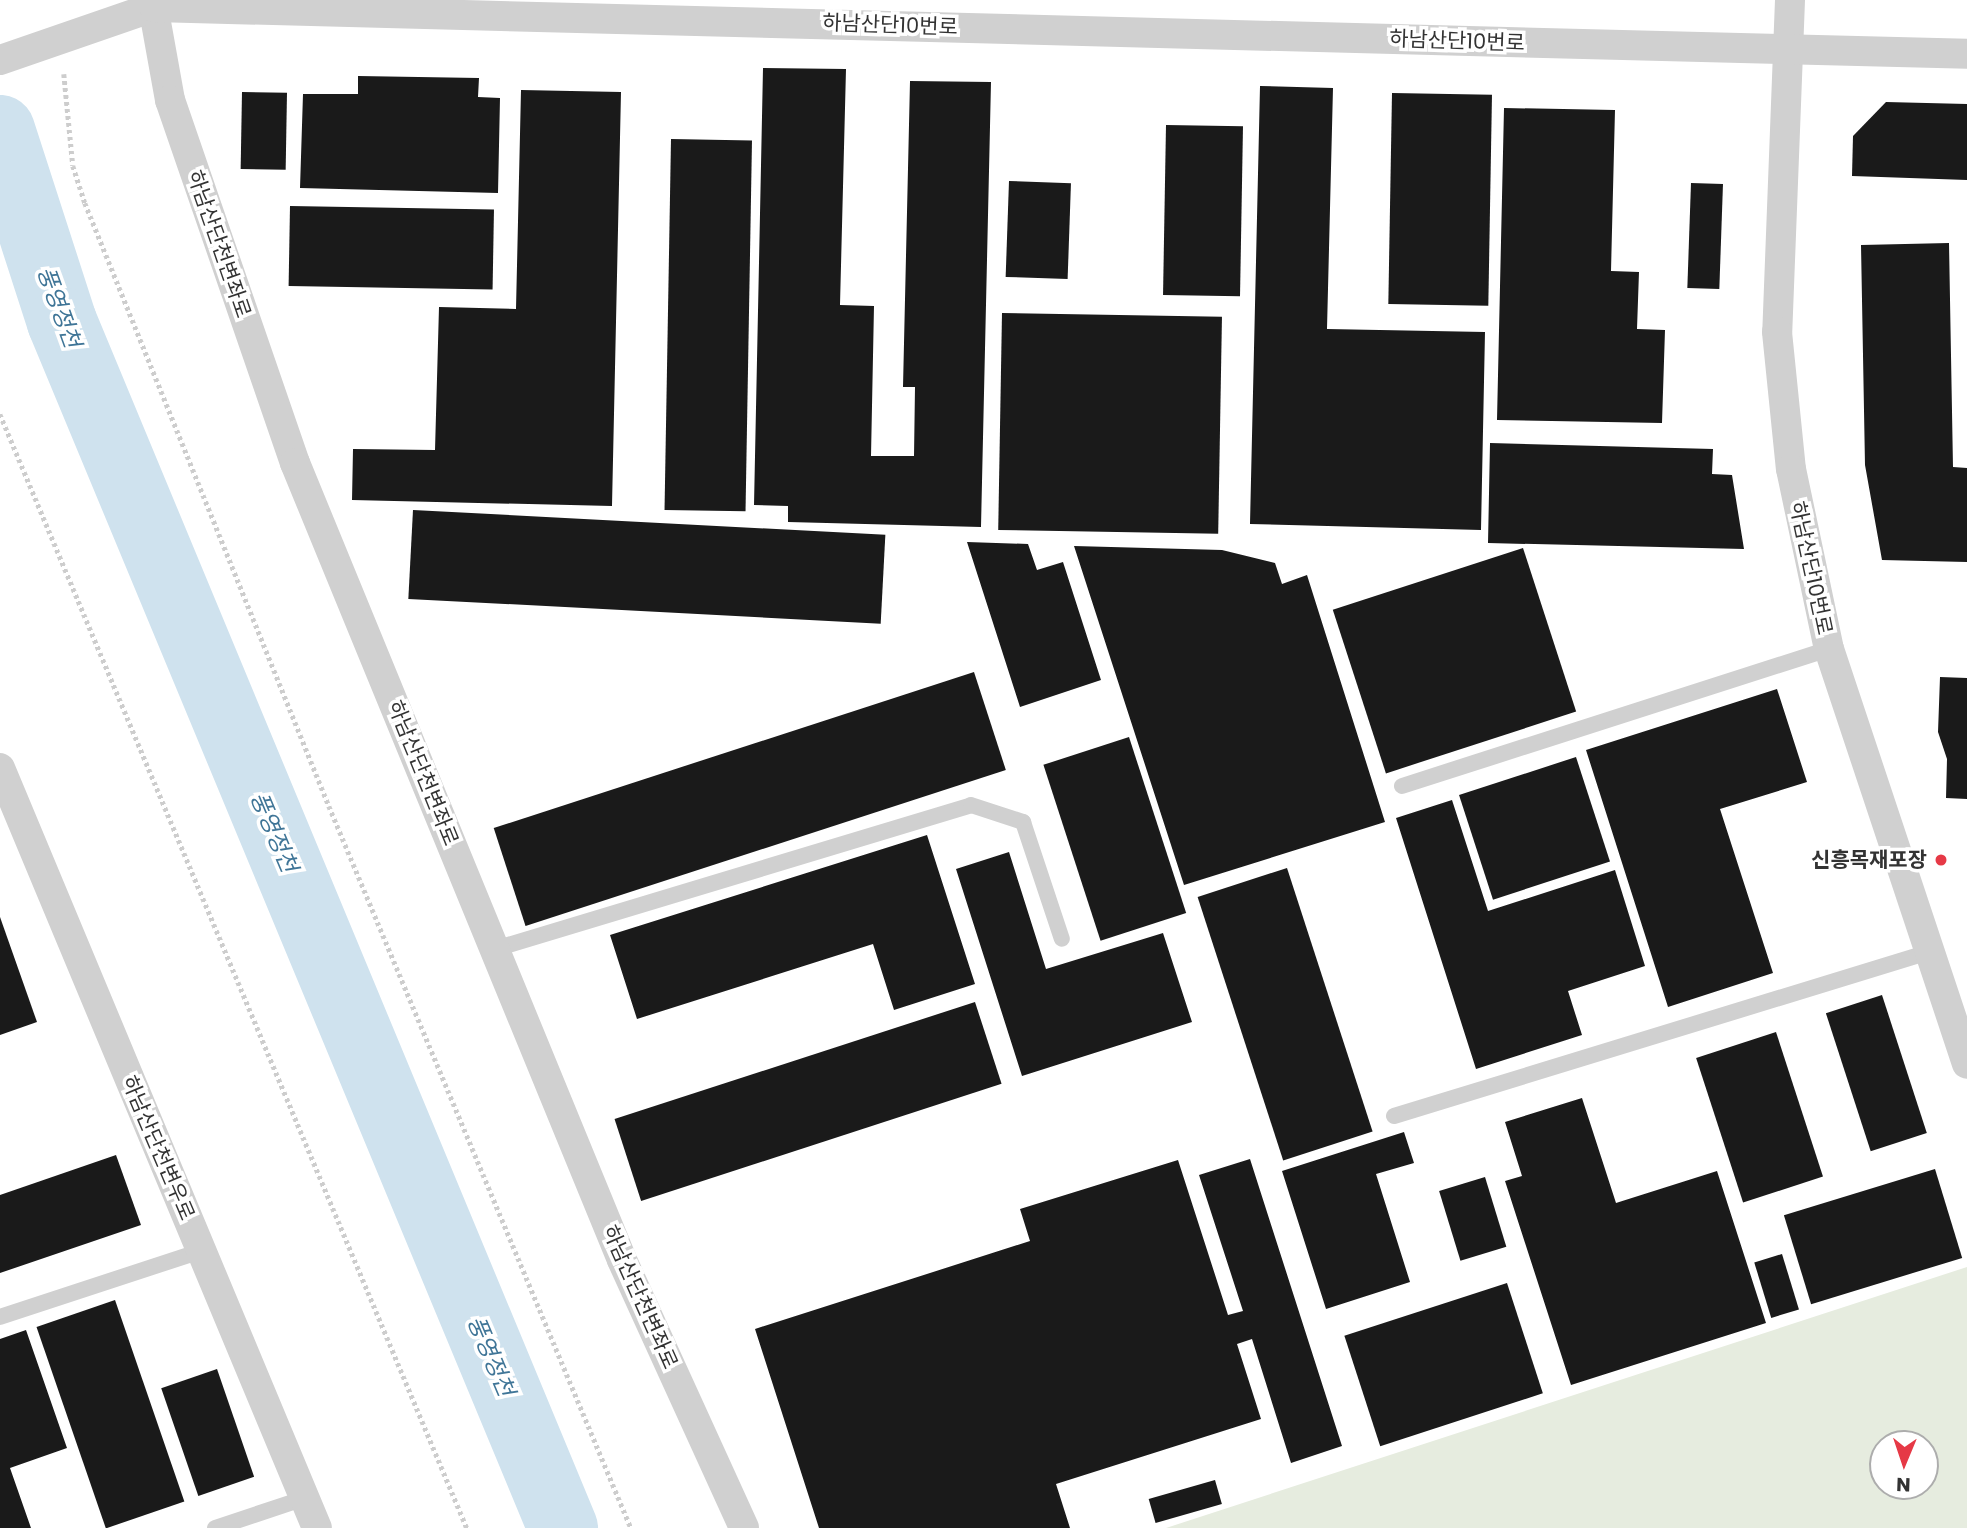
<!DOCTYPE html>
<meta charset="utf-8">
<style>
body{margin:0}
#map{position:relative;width:1967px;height:1528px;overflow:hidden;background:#fff;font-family:Poppins,"Noto Sans KR",sans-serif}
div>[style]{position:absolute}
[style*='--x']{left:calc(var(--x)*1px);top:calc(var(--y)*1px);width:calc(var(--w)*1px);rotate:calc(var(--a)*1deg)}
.green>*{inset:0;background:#e6ecdf}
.river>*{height:70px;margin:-35px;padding:0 35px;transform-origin:35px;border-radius:35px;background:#cfe2ee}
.building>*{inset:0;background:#1a1a1a;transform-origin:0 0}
.path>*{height:4.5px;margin-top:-2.25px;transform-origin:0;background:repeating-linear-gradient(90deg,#cdcdcd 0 3.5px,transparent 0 7px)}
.lane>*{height:16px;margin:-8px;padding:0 8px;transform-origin:8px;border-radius:8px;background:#d0d0d0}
.street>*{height:30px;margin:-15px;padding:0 15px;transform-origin:15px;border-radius:15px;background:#d0d0d0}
.dots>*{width:19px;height:19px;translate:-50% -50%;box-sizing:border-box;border:4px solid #fff;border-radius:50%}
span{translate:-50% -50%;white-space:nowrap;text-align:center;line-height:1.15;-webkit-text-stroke:7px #fff;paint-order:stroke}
.street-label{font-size:21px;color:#333}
.poi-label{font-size:21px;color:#333;font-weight:700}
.right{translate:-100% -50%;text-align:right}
.water-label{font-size:23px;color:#3f7597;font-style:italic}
.north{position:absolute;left:1869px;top:1430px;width:70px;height:70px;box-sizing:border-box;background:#fff;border:2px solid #adadad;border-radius:50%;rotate:182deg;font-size:19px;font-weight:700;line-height:28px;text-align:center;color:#333}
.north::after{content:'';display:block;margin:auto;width:24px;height:32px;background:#e63946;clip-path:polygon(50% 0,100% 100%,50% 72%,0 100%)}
</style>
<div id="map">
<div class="green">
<div style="clip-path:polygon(evenodd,1967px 1267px,1967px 1528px,1166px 1528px,1967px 1267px,1883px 1444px,1925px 1444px,1925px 1486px,1883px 1486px,1883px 1444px)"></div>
</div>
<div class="river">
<div style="--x:0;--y:130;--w:202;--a:72.1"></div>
<div style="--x:62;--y:322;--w:1306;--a:67.44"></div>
</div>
<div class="building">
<div style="clip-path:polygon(763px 68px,846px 69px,840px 305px,874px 306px,871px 456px,914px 456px,915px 387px,903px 387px,910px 81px,991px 82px,981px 527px,788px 522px,788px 506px,754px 505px)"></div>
<div style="clip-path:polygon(358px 76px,479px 78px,478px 97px,500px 98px,498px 193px,300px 188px,303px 94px,358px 94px)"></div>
<div style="clip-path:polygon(1260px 86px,1333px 88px,1327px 329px,1485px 332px,1481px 530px,1250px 524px)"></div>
<div style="clip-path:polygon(521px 90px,621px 92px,612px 506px,352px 500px,353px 449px,435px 450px,439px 307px,516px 309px)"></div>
<div style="left:242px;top:92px;width:45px;height:77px;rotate:1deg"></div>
<div style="left:1392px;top:93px;width:100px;height:211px;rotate:1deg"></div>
<div style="clip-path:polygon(1886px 102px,1967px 104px,1967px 180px,1852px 176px,1853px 136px)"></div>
<div style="clip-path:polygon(1504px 108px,1615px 110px,1611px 271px,1639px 272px,1637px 329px,1665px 330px,1662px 423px,1497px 420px)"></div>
<div style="left:1166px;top:125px;width:77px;height:170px;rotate:1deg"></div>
<div style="left:671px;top:139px;width:81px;height:371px;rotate:1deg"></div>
<div style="left:1009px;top:181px;width:62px;height:96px;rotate:2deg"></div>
<div style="left:1691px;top:183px;width:32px;height:105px;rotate:2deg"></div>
<div style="left:290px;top:206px;width:204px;height:80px;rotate:1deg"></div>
<div style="clip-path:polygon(1949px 243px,1953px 467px,1967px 468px,1967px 562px,1882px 560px,1865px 465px,1861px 245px)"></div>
<div style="left:1002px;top:313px;width:220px;height:217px;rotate:1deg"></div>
<div style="clip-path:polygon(1490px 443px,1713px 449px,1712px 474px,1732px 475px,1744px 549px,1488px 543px)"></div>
<div style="left:413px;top:510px;width:473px;height:89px;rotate:3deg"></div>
<div style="clip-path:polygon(967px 542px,1028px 544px,1037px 570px,1063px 562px,1101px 680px,1020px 707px)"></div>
<div style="clip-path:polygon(1074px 546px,1222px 550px,1275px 563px,1282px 584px,1307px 575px,1385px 822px,1184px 885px)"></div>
<div style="left:1523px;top:548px;width:172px;height:200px;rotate:72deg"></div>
<div style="left:974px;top:672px;width:103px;height:505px;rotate:72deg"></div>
<div style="clip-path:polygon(1940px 677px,1967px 678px,1967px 799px,1946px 798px,1947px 759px,1938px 732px)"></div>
<div style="clip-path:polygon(1777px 689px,1807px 782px,1720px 809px,1773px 973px,1668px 1007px,1586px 750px)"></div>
<div style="left:1129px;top:737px;width:185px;height:90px;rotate:72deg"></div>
<div style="left:1576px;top:757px;width:110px;height:123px;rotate:72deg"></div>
<div style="clip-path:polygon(1452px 800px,1488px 911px,1615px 870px,1645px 966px,1568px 991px,1582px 1035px,1476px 1069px,1396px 818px)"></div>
<div style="clip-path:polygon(927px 835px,975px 984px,894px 1010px,873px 944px,637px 1019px,610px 935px)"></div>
<div style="clip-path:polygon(1009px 852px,1046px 969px,1163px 933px,1192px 1022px,1022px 1076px,956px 869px)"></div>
<div style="left:1287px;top:868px;width:277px;height:94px;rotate:72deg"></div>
<div style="clip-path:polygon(0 917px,37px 1022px,0 1035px)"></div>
<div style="left:1882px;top:995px;width:145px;height:59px;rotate:72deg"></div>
<div style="left:975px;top:1002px;width:86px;height:379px;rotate:72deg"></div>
<div style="left:1776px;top:1032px;width:152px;height:84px;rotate:72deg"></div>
<div style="clip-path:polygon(1582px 1098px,1616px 1203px,1717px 1171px,1766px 1323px,1571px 1385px,1505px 1181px,1522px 1176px,1505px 1122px)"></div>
<div style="clip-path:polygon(1404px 1132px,1414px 1163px,1376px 1174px,1410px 1282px,1326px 1309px,1282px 1171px)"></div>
<div style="clip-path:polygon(116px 1155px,141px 1225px,0 1273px,0 1195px)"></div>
<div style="clip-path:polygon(1250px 1159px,1342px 1446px,1291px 1463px,1252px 1339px,1237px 1344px,1261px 1419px,1056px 1484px,1070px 1528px,819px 1528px,755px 1329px,1030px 1241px,1020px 1209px,1178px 1160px,1228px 1315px,1243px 1311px,1199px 1175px)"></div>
<div style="left:1935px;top:1169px;width:93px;height:158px;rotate:73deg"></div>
<div style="left:1485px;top:1177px;width:73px;height:48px;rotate:73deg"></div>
<div style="left:1782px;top:1254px;width:58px;height:29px;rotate:73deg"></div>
<div style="left:1507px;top:1283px;width:116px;height:171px;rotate:72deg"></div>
<div style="left:115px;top:1300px;width:213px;height:83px;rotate:71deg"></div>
<div style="clip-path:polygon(26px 1330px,67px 1448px,10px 1468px,31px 1528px,0 1528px,0 1339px)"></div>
<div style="left:217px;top:1369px;width:114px;height:59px;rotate:71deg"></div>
<div style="left:1215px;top:1480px;width:25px;height:69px;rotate:74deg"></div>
</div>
<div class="path">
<div style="--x:64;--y:74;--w:92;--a:84.4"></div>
<div style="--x:73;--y:166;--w:39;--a:72"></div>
<div style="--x:85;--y:203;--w:650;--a:67.97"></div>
<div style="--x:329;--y:806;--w:783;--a:67.3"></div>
<div style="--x:0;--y:414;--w:1208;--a:67.26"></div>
</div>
<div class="lane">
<div style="--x:1402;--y:786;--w:448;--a:-17.8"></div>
<div style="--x:495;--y:949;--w:497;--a:-16.8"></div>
<div style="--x:971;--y:805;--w:55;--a:18.1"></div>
<div style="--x:1023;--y:822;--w:123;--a:71.6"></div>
<div style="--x:1394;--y:1116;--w:560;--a:-17.04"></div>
<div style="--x:0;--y:1317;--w:212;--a:-18.2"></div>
<div style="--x:215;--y:1528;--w:95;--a:-18.4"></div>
</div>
<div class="street">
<div style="--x:152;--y:0;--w:102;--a:79.8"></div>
<div style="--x:170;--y:100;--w:384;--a:71"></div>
<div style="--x:295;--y:463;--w:861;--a:67.69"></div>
<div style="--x:622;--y:1260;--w:294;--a:65.5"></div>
<div style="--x:1790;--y:0;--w:332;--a:92.2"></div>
<div style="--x:1777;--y:332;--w:138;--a:84.2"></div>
<div style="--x:1791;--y:469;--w:184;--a:78.1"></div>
<div style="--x:1829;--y:649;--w:437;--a:71.6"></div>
<div style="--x:0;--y:60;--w:163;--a:-19"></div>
<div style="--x:154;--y:7;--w:1814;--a:1.48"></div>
<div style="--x:0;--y:768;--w:823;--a:67.36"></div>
</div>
<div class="dots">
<div style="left:1941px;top:860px;background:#e63946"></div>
</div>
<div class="street-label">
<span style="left:890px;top:25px;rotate:2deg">하남산단10번로</span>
<span style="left:1457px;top:41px;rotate:2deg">하남산단10번로</span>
<span style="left:219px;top:244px;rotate:71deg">하남산단천변좌로</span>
<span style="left:1811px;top:568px;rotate:78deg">하남산단10번로</span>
<span style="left:423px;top:773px;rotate:68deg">하남산단천변좌로</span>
<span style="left:158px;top:1148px;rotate:67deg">하남산단천변우로</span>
<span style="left:640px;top:1297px;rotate:66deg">하남산단천변좌로</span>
</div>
<div class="poi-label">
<span class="right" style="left:1927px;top:860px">신흥목재포장</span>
</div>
<div class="water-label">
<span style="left:59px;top:307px;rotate:70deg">풍영정천</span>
<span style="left:274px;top:832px;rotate:67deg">풍영정천</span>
<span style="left:491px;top:1356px;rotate:67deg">풍영정천</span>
</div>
<div class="north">N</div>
</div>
